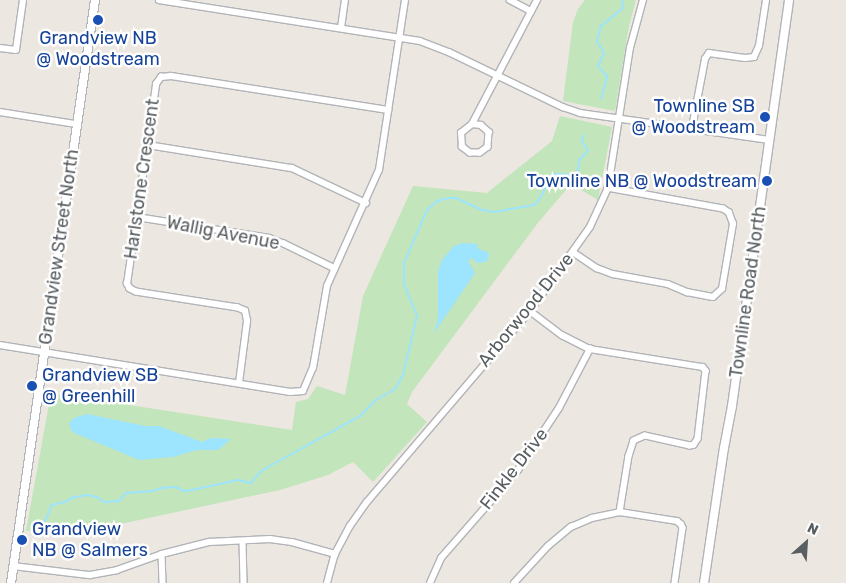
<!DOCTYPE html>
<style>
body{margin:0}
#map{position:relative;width:846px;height:583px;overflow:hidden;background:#ece7e0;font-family:Rubik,sans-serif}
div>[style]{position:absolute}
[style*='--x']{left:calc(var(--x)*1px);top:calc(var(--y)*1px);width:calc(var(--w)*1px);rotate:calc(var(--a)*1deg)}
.green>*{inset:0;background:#c2e5bb}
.water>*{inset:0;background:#9de4ff}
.stream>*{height:2px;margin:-1px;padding:0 1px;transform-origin:1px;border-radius:1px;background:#9de4ff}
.roads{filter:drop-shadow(1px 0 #b1b4b8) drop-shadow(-1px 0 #b1b4b8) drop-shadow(0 1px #b1b4b8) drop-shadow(0 -1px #b1b4b8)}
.street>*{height:5.5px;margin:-2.75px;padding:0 2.75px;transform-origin:2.75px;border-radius:2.75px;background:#fff}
.secondary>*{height:8px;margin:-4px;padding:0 4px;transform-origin:4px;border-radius:4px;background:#fff}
.dots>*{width:14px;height:14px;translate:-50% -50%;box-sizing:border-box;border:2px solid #fff;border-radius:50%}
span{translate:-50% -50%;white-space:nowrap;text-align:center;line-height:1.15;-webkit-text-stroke:5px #fff;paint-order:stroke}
.transit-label{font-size:18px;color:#164399}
.right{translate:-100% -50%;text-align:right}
.left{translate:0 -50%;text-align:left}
.street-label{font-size:18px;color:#595e61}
.north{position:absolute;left:781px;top:518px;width:50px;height:50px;-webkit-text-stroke:4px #fff;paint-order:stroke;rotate:26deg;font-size:14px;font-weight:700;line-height:20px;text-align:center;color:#595e61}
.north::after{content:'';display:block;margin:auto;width:18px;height:22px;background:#595e61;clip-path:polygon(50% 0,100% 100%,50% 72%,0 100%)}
</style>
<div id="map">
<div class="green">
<div style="clip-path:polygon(585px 0,636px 0,629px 26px,615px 111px,563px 101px,573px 22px,578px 9px)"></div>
<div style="clip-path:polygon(560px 116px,612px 127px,598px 200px,571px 184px,537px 224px,412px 392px,407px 404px,427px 422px,373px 482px,353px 462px,328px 475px,280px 490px,92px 530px,26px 531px,51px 393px,292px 430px,296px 402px,308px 399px,317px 386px,345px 395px,363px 296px,413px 186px,487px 193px,552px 141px)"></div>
</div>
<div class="water">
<div style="clip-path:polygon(463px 243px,478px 244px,477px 248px,489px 253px,489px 257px,486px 262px,477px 263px,472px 258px,468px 261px,475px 273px,434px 333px,438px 319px,438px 271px,442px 260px,454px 246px)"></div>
<div style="clip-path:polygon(87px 414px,145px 426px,159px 426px,202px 442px,211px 438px,231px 439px,218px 450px,197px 450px,173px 457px,139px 460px,72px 432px,69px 423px,74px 418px)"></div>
</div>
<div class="stream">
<div style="--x:601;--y:99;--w:24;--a:-75"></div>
<div style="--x:607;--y:76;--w:13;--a:-132"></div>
<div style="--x:598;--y:66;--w:14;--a:-65"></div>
<div style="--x:604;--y:53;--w:14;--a:-120"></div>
<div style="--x:597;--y:41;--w:16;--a:-75"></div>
<div style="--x:601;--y:26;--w:27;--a:-39"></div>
<div style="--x:622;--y:9;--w:9;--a:-84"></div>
<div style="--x:38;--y:528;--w:12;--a:-48"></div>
<div style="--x:46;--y:519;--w:15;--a:-67"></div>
<div style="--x:52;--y:505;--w:16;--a:-14"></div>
<div style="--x:68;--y:501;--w:4;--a:-45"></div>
<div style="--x:71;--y:498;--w:16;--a:-11"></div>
<div style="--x:87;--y:495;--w:10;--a:11"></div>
<div style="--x:97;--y:497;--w:9;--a:36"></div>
<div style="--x:104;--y:502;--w:15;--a:-4"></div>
<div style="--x:119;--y:501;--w:11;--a:-49"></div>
<div style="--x:126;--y:493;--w:27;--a:-4"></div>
<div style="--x:153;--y:491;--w:9;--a:-21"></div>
<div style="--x:161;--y:488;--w:15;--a:-4"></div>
<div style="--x:176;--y:487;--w:9;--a:27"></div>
<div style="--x:184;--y:491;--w:8;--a:-7"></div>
<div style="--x:192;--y:490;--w:47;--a:-12.3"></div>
<div style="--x:238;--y:480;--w:13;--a:13"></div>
<div style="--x:251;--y:483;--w:16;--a:-50"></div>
<div style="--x:261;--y:471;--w:113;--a:-29.1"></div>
<div style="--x:360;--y:416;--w:23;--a:-45"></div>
<div style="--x:376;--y:400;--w:22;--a:-30"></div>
<div style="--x:395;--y:389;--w:16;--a:-60"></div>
<div style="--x:403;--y:375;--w:61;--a:-76.7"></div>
<div style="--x:417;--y:316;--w:35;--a:-112"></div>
<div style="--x:404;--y:284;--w:21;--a:-90"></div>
<div style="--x:404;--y:263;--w:58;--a:-66.5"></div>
<div style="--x:427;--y:210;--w:13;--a:-42"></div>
<div style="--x:437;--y:201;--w:11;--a:-15"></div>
<div style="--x:448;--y:198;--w:8;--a:0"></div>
<div style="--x:456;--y:198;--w:29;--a:25"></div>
<div style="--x:482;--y:210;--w:12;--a:9"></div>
<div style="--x:494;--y:212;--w:41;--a:-9.9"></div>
<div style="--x:534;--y:205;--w:9;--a:-49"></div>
<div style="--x:540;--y:198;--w:25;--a:-63"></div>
<div style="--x:551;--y:176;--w:4;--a:-27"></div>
<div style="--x:555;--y:174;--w:19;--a:3"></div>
<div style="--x:574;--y:175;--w:4;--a:-34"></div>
<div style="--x:577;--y:173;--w:14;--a:-78"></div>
<div style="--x:580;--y:159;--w:11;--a:-45"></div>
<div style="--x:588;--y:151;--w:13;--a:-119"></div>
<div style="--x:582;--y:140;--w:5;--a:-79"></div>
</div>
<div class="roads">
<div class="street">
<div style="--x:159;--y:0;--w:264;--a:8.9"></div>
<div style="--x:420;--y:41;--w:31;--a:21"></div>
<div style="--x:449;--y:52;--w:127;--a:25.8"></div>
<div style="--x:563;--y:107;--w:18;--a:19"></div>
<div style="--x:580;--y:113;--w:191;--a:8.1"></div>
<div style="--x:510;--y:0;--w:24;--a:28"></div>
<div style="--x:341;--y:28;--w:28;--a:-82"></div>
<div style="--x:0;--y:48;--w:16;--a:7"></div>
<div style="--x:16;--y:50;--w:50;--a:-82"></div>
<div style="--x:0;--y:112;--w:77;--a:9"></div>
<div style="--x:472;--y:124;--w:9;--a:6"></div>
<div style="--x:481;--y:125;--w:11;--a:41"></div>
<div style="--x:489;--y:132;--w:15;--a:94"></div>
<div style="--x:488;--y:147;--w:10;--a:143"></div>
<div style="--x:480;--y:153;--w:10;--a:180"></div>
<div style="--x:470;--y:153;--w:10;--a:-143"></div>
<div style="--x:462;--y:147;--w:14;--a:-94"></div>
<div style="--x:461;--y:133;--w:14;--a:-39"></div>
<div style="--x:472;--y:124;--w:140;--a:-62.3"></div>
<div style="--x:692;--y:128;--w:70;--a:-79.3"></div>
<div style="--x:705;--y:59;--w:7;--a:-56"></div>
<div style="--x:709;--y:53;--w:36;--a:8"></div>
<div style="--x:745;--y:58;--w:9;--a:-6"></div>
<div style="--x:754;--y:57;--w:12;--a:-66"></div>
<div style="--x:759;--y:46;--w:47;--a:-81.3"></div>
<div style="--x:148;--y:145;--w:146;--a:9.1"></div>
<div style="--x:292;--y:168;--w:82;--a:25.3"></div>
<div style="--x:137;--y:217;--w:134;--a:9"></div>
<div style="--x:269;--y:238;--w:15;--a:20"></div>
<div style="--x:283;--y:243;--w:57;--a:26.1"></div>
<div style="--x:573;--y:252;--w:29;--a:34"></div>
<div style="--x:597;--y:268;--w:17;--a:21"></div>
<div style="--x:613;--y:274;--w:56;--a:10.3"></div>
<div style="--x:668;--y:284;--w:21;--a:23"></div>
<div style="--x:687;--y:292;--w:26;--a:11"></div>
<div style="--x:713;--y:297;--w:12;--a:-42"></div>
<div style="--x:722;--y:289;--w:66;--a:-80.4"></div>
<div style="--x:733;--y:224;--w:12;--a:-110"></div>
<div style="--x:729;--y:213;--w:7;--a:-146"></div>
<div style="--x:723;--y:209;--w:117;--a:-169.7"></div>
<div style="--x:530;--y:311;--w:40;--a:37"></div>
<div style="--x:562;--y:335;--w:31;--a:27"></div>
<div style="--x:590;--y:349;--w:114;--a:9.1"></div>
<div style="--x:703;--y:367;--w:5;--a:53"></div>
<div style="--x:706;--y:371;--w:68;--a:96.7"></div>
<div style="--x:698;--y:439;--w:7;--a:124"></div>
<div style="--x:694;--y:445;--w:4;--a:166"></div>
<div style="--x:690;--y:446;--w:46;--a:-167.5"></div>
<div style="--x:645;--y:436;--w:12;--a:156"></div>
<div style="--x:634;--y:441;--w:16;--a:108"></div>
<div style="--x:629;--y:456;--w:57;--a:99.1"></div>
<div style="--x:0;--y:345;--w:294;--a:9.2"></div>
<div style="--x:290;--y:392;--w:13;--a:-4"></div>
<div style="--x:303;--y:391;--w:25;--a:-67"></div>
<div style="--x:313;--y:368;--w:83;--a:-80.3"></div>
<div style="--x:327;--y:286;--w:127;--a:-65.9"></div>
<div style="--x:379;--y:170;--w:172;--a:-81.3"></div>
<div style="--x:239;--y:383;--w:63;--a:-82.6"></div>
<div style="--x:247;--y:321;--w:10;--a:-101"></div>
<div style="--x:245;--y:311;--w:8;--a:-157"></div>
<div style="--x:238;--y:308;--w:103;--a:-171.1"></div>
<div style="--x:136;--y:292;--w:7;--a:-153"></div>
<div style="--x:130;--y:289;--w:6;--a:-121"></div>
<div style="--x:127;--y:284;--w:202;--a:-81.7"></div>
<div style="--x:156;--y:84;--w:9;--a:-54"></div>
<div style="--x:161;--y:77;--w:10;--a:-6"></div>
<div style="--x:171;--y:76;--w:220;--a:8.9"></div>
<div style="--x:243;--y:541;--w:42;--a:88.6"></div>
<div style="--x:162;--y:554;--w:29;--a:88"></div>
<div style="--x:13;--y:566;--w:78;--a:6.7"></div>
<div style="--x:90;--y:575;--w:27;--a:-10"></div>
<div style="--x:117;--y:570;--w:48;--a:-19.6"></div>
<div style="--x:162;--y:554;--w:49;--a:-14.3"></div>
<div style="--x:209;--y:542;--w:61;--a:-2.8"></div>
<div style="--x:270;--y:539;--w:22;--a:8"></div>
<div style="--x:292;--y:542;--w:45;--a:15.6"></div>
<div style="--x:327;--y:583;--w:30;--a:-75"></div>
<div style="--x:335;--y:554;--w:32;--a:-62"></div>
<div style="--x:350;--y:526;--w:29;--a:-55"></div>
<div style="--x:367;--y:502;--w:251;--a:-49.5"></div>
<div style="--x:530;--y:311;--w:103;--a:-54.5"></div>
<div style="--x:590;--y:227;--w:43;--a:-65.2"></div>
<div style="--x:608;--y:188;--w:142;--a:-81.1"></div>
<div style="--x:630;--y:48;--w:50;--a:-74.8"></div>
<div style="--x:430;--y:583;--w:27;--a:-66"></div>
<div style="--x:441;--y:558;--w:117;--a:-48.8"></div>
<div style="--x:518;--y:470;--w:74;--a:-56.5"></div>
<div style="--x:559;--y:408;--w:67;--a:-62.3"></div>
<div style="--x:514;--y:583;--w:50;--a:-47.4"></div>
<div style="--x:548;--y:546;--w:30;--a:-40"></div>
<div style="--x:571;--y:527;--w:23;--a:-23"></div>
<div style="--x:592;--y:518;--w:29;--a:-12"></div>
<div style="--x:620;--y:512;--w:58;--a:9"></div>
<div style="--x:677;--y:521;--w:5;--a:37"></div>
<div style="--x:681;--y:524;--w:4;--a:63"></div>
<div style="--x:683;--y:528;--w:56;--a:98.3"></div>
</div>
<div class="secondary">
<div style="--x:11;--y:583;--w:589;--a:-81.8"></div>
<div style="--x:704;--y:583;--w:136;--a:-81.6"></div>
<div style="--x:724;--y:448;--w:43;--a:-79.2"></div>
<div style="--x:732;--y:406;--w:410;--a:-82"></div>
</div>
</div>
<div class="dots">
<div style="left:98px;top:20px;background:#1a4fb4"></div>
<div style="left:765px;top:117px;background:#1a4fb4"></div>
<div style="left:767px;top:181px;background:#1a4fb4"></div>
<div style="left:32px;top:386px;background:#1a4fb4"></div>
<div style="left:22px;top:540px;background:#1a4fb4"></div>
</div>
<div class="transit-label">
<span style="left:98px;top:49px">Grandview NB<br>@ Woodstream</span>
<span class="right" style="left:755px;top:117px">Townline SB<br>@ Woodstream</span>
<span class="right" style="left:757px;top:181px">Townline NB @ Woodstream</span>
<span class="left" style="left:42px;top:386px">Grandview SB<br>@ Greenhill</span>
<span class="left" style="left:32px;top:540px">Grandview<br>NB @ Salmers</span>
</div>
<div class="street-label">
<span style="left:142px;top:179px;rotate:-82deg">Harlstone Crescent</span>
<span style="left:223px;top:233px;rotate:11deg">Wallig Avenue</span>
<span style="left:59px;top:247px;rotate:-82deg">Grandview Street North</span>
<span style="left:748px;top:292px;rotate:-82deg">Townline Road North</span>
<span style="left:526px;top:310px;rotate:-51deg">Arborwood Drive</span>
<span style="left:514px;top:469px;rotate:-52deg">Finkle Drive</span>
</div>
<div class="north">N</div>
</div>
